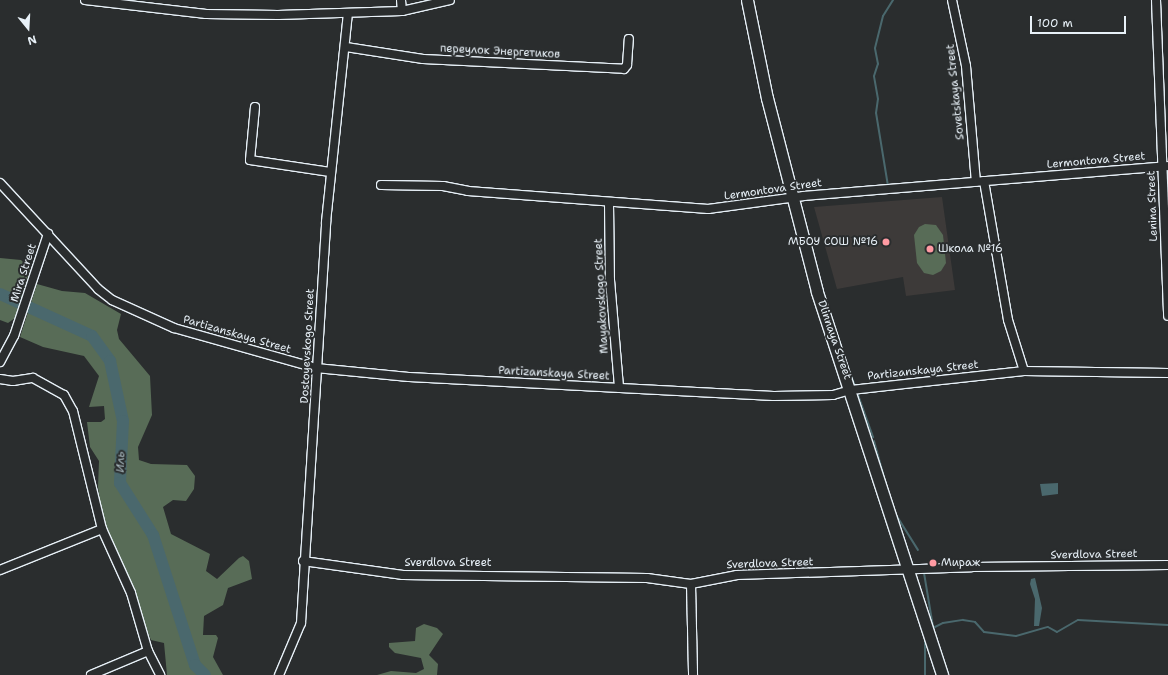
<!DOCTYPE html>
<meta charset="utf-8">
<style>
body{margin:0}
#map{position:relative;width:1168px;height:675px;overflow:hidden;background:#2a2d2e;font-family:"Shantell Sans",sans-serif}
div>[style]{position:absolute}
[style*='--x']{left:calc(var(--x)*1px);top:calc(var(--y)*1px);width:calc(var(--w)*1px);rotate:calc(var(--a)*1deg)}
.built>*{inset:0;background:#3d3a39}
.green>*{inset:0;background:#586c57}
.water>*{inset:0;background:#4a686d}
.stream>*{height:2px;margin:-1px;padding:0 1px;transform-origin:1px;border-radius:1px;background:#4a686d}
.river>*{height:12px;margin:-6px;padding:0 6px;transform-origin:6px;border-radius:6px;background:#4a686d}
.roads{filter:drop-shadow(1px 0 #e8f1f8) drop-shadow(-1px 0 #e8f1f8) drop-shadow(0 1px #e8f1f8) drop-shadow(0 -1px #e8f1f8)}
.minor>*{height:8px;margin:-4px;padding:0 4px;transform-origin:4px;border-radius:4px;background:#2a2d2e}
.secondary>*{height:11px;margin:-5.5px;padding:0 5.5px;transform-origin:5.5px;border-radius:5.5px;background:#2a2d2e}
.dots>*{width:11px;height:11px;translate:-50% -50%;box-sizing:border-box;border:2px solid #2a2d2e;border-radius:50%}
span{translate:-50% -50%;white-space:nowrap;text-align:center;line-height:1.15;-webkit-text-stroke:4px #2a2d2e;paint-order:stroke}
.street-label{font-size:11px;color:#e8f1f8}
.poi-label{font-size:11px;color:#e8f1f8}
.right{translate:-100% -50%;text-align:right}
.left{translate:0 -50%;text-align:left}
.water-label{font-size:12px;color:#a9bac0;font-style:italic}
.north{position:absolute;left:8px;top:8px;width:40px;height:40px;-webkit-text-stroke:3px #2a2d2e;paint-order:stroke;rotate:162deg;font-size:11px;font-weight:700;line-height:16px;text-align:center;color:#e8f1f8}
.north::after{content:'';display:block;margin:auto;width:14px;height:18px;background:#e8f1f8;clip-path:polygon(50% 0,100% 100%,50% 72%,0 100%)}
.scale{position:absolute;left:1030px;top:16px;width:96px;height:18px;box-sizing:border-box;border:2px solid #e8f1f8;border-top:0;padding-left:5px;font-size:12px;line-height:14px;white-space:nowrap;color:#e8f1f8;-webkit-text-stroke:3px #2a2d2e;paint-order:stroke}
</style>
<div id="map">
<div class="built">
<div style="clip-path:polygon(942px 197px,955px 290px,906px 296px,903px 277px,837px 289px,814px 207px)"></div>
</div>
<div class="green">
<div style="clip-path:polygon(925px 224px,936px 225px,943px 235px,946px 263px,941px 271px,933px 275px,924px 273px,917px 263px,914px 235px,919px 227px)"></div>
<div style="clip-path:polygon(0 258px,21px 260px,30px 269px,15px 318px,8px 323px,0 320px)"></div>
<div style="clip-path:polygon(37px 284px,62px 291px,85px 293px,121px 314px,117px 330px,119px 339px,150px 376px,152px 415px,138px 447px,139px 460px,151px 464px,187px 465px,195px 476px,194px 489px,186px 501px,173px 500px,163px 507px,171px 534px,210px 554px,206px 571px,217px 579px,239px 558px,243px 556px,249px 561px,252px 579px,228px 588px,223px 605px,204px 616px,203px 635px,216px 635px,218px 638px,213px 657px,223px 675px,167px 675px,164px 643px,151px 640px,103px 521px,98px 487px,99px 461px,90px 447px,87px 422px,101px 422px,105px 419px,104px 406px,89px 407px,99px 376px,84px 356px,43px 347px,20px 337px)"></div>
<div style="clip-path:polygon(424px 624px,437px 628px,443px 634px,429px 655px,438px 664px,437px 675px,377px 675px,391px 671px,416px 673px,424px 669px,421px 658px,395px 653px,389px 647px,389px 643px,415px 641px,416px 628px)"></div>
</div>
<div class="water">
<div style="clip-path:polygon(1058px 483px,1058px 494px,1042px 496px,1040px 484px)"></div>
<div style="clip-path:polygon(1035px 578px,1042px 608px,1039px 626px,1034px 626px,1035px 599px,1030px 584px,1031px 579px)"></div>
</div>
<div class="stream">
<div style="--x:888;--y:186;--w:74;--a:-99.3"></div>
<div style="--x:876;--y:113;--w:14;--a:-82"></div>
<div style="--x:878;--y:99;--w:23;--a:-100"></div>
<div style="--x:874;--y:76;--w:13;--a:-72"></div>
<div style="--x:878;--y:64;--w:16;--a:-101"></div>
<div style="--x:875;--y:48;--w:33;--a:-76"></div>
<div style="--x:883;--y:16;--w:19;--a:-58"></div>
<div style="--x:845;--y:361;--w:27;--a:68"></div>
<div style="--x:857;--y:392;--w:48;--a:70.4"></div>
<div style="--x:874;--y:441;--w:53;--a:74.6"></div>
<div style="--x:893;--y:510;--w:47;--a:58"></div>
<div style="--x:924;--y:573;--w:55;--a:80.5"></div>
<div style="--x:931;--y:629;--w:13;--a:-27"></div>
<div style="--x:943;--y:623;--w:20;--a:-9"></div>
<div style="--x:963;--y:620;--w:12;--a:9"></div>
<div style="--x:975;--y:622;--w:13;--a:48"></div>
<div style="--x:984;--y:632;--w:32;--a:7"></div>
<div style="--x:1016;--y:636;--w:33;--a:-16"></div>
<div style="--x:1048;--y:627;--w:10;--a:29"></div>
<div style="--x:1057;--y:632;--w:24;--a:-30"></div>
<div style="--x:1078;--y:620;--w:90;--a:3.2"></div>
<div style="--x:925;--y:675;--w:37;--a:-90"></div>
</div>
<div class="river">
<div style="--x:0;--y:294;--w:101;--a:24.5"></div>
<div style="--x:92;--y:336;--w:31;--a:54"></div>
<div style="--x:110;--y:361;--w:61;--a:77.8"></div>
<div style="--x:123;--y:421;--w:62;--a:92.8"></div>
<div style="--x:120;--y:483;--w:62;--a:57.6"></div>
<div style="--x:153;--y:535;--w:137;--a:72.1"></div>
<div style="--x:195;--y:665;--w:14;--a:45"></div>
</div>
<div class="roads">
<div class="minor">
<div style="--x:85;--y:0;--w:122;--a:6.6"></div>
<div style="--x:206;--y:14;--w:72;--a:0.8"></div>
<div style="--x:278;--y:15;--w:124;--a:-1.8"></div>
<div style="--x:402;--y:11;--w:49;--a:-12.9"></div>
<div style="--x:401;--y:0;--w:11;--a:85"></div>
<div style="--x:952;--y:0;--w:67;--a:78"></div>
<div style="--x:966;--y:66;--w:116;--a:85.1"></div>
<div style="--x:1156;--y:0;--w:316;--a:87.8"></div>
<div style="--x:346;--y:47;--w:78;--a:8.9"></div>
<div style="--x:423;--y:59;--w:201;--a:2.8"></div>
<div style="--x:624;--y:69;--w:5;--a:-53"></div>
<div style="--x:627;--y:65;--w:26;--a:-86"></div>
<div style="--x:255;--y:107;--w:53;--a:95.4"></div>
<div style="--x:250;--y:160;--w:81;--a:8.5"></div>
<div style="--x:984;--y:181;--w:141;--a:80.2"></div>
<div style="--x:1008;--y:320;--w:53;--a:72.6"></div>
<div style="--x:0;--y:183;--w:144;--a:47.2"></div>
<div style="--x:98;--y:289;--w:18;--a:38"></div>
<div style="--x:112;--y:300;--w:68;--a:24.3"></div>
<div style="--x:174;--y:328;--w:148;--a:15.7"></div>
<div style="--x:316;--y:368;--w:93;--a:5.5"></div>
<div style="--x:409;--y:377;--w:365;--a:3"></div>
<div style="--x:774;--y:396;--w:59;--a:-1"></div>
<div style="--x:833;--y:395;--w:19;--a:-16"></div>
<div style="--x:851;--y:390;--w:174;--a:-6.3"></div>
<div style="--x:1024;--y:371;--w:144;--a:0.8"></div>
<div style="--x:381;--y:185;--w:62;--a:0.9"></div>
<div style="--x:443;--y:186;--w:25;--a:11"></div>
<div style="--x:468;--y:191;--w:241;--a:4.3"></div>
<div style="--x:708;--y:209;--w:97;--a:-7.7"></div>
<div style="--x:804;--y:196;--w:365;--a:-4.7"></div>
<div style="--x:609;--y:203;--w:77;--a:89.3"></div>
<div style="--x:610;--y:280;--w:108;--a:85.2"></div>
<div style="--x:0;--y:362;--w:30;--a:-62"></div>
<div style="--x:14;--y:336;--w:108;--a:-71.6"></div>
<div style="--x:0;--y:379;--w:13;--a:9"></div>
<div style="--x:13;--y:381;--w:20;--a:-9"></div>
<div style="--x:33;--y:378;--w:35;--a:29"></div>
<div style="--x:64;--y:395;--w:18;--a:61"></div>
<div style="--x:73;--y:411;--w:122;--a:76.2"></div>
<div style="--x:102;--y:529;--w:70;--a:65.6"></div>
<div style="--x:131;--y:593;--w:60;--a:73.7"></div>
<div style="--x:148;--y:651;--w:27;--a:63"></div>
<div style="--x:303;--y:561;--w:101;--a:8"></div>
<div style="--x:403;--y:575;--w:244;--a:0.7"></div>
<div style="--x:647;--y:578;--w:44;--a:7.8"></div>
<div style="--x:691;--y:584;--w:47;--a:-11.1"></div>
<div style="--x:737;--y:575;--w:235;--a:-1.9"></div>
<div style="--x:972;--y:567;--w:196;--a:-0.6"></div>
<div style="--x:0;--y:570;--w:110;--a:-21.9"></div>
<div style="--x:691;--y:584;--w:91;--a:88.7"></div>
<div style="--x:91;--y:675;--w:62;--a:-22.8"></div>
<div style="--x:279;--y:675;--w:56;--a:-67.1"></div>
<div style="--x:301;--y:623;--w:402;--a:-86.4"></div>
<div style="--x:326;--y:222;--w:209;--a:-84"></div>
</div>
<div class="secondary">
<div style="--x:747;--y:0;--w:100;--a:78.5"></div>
<div style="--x:767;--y:98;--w:200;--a:75.5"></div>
<div style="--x:817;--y:292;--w:403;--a:71.9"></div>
</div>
</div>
<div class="dots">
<div style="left:886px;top:242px;background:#ff9aa2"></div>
<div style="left:930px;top:249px;background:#ff9aa2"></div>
<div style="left:933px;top:563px;background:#ff9aa2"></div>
</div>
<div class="street-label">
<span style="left:500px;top:52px;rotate:3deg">переулок Энергетиков</span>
<span style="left:956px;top:92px;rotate:-96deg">Sovetskaya Street</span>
<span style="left:1096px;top:161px;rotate:-5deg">Lermontova Street</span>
<span style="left:773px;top:190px;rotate:-8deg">Lermontova Street</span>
<span style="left:1153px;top:206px;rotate:-92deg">Lenina Street</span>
<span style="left:24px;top:273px;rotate:-72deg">Mira Street</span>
<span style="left:602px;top:296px;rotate:-93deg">Mayakovskogo Street</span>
<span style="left:237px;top:335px;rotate:16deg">Partizanskaya Street</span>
<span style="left:834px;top:340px;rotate:71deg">Dlinnaya Street</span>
<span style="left:308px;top:346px;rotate:-87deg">Dostoyevskogo Street</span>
<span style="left:923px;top:371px;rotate:-6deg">Partizanskaya Street</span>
<span style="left:554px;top:374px;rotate:3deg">Partizanskaya Street</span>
<span style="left:1094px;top:555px;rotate:-1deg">Sverdlova Street</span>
<span style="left:448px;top:563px">Sverdlova Street</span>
<span style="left:770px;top:564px;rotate:-2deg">Sverdlova Street</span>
</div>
<div class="poi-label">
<span class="right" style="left:878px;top:242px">МБОУ СОШ №16</span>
<span class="left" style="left:938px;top:249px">Школа №16</span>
<span class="left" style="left:941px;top:563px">Мираж</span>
</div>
<div class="water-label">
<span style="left:121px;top:462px;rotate:-88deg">Иль</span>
</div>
<div class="north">N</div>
<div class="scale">100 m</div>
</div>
